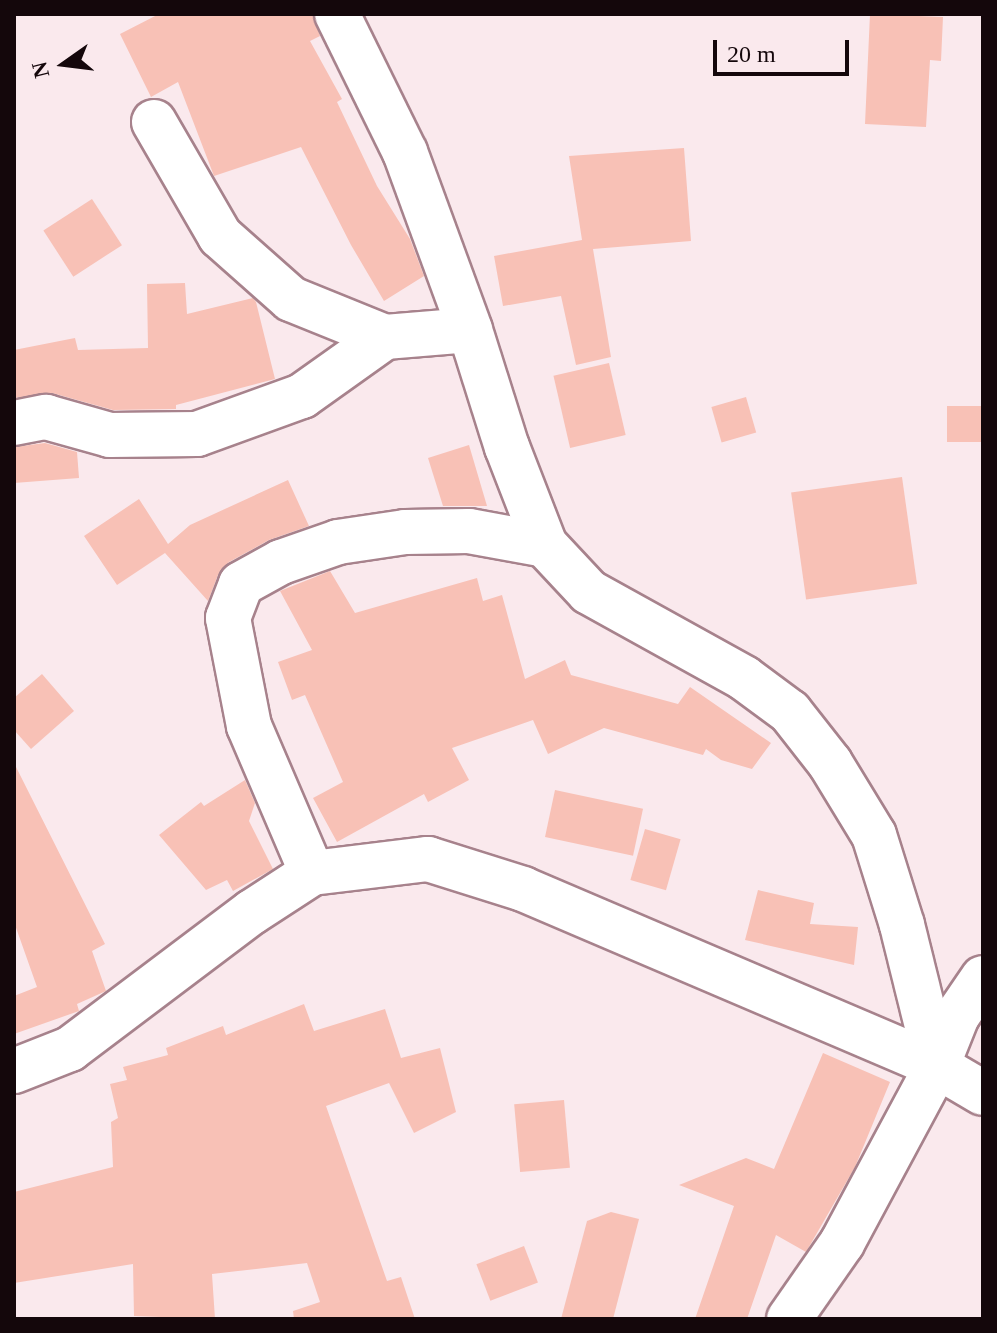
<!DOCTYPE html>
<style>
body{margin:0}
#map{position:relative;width:997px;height:1333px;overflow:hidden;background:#fae9ed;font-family:Georgia,serif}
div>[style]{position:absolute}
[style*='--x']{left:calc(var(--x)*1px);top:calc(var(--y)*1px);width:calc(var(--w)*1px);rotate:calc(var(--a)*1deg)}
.building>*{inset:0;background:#f8c1b6;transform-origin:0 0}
.roads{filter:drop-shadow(2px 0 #a7828c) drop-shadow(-2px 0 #a7828c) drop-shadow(0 2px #a7828c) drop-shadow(0 -2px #a7828c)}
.minor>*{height:44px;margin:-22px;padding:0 22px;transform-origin:22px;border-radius:22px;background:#fff}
span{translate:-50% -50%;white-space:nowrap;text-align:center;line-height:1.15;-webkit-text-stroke:7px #fae9ed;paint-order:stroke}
.frame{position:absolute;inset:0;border:16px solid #14070b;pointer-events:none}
.north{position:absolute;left:24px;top:24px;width:80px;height:80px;-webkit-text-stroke:6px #fae9ed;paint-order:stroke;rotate:256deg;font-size:22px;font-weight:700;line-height:32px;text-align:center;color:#14070b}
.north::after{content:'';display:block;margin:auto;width:28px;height:36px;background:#14070b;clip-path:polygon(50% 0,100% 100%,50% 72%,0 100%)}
.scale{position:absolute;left:713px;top:40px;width:136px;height:36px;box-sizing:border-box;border:4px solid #14070b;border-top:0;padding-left:10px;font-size:24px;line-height:28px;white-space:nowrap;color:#14070b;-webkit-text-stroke:6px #fae9ed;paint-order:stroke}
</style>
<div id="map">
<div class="building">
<div style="clip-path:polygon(159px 14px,312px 14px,320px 36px,310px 41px,342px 99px,337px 102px,377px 186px,410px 239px,424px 276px,384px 301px,351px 245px,301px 147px,214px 176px,178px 82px,151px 97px,120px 34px)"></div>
<div style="clip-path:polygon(870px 14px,943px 17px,941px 61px,930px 60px,926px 127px,865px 124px)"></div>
<div style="clip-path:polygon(684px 148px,691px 241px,593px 249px,611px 357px,576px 365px,561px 296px,503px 306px,494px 256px,582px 240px,569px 156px)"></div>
<div style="left:92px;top:199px;width:55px;height:58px;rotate:57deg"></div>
<div style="clip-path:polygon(185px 283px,187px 314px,253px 298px,256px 302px,275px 379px,176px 405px,176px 409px,113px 410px,52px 393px,14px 398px,14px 350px,75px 338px,78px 350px,148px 348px,147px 284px)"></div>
<div style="left:609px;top:363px;width:74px;height:57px;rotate:77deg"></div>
<div style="left:746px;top:397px;width:37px;height:36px;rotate:74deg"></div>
<div style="left:983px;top:406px;width:36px;height:36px;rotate:90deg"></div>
<div style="clip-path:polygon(45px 443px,77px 452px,79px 478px,14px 483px,14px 447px)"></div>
<div style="clip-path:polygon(469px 445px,487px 506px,443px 506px,428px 458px)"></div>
<div style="left:902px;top:477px;width:108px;height:112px;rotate:82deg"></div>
<div style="clip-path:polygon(288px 480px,309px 526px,269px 540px,229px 562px,218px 575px,208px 601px,165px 553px,117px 585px,84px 536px,139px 499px,168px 544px,190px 525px)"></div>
<div style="clip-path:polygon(330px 571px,355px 613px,477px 578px,483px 601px,502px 595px,525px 679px,565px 660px,571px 675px,678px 704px,690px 687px,771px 743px,752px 769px,721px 760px,706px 749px,703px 755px,604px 728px,548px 754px,533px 720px,452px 748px,469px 780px,428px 802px,424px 794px,337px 842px,313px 798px,343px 782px,305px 695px,292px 700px,278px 662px,312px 650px,280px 591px)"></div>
<div style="clip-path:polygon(42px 674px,74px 711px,31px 749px,14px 730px,14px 698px)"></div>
<div style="clip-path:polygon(14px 763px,105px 944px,92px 951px,106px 991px,77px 1004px,79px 1011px,14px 1034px,14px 996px,37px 987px,14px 922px)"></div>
<div style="clip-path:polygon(245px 780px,255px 803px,249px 821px,273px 869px,233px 891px,227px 880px,206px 890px,159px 835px,201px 802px,204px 806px)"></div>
<div style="left:555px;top:790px;width:90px;height:48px;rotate:12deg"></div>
<div style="left:645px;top:829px;width:37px;height:53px;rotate:16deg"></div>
<div style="clip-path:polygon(758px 890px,814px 903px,810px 924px,858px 927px,854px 965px,745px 940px)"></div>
<div style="clip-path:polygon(304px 1004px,314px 1031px,385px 1009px,401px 1058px,440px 1048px,456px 1112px,414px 1133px,389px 1083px,326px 1106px,387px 1281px,401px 1277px,415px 1319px,294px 1319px,293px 1311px,320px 1302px,307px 1263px,212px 1274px,215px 1319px,134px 1316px,133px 1264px,14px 1283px,14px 1192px,113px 1167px,111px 1122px,118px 1118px,110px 1084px,127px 1080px,123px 1067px,168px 1055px,166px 1048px,223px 1026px,226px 1035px)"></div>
<div style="clip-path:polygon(823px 1053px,890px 1082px,855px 1167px,806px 1252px,776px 1235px,747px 1319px,695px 1319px,734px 1206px,679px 1185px,746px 1158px,774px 1169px)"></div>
<div style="left:564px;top:1100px;width:68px;height:50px;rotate:85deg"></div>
<div style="clip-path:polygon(611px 1212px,639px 1219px,613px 1319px,561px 1319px,587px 1221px)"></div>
<div style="left:524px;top:1246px;width:39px;height:51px;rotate:69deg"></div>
</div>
<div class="roads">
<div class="minor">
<div style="--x:337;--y:14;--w:154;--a:63.8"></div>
<div style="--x:405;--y:152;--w:189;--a:69.9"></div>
<div style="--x:470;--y:330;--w:123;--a:72.5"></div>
<div style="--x:507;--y:447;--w:105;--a:68.8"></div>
<div style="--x:545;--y:545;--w:64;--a:46.9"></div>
<div style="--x:589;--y:592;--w:177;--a:29"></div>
<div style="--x:744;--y:678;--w:57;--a:36.5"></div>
<div style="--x:790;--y:712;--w:65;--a:51.9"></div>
<div style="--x:830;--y:763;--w:84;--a:58.6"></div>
<div style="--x:874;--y:835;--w:94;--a:72.7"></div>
<div style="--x:902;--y:925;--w:145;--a:76.1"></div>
<div style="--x:154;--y:122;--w:132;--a:59.9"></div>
<div style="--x:220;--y:236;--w:95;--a:41.6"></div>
<div style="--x:291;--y:299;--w:101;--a:22"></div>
<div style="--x:14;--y:423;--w:33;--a:-11"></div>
<div style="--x:46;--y:417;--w:66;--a:15.7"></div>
<div style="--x:110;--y:435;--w:87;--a:-0.7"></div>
<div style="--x:197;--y:434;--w:112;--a:-19.9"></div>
<div style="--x:302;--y:396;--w:102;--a:-35.4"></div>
<div style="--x:385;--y:337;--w:85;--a:-4.7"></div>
<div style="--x:312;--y:873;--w:160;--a:-113.2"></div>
<div style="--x:249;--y:726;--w:110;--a:-101"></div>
<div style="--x:228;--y:618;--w:36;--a:-69"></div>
<div style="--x:241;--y:584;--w:46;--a:-28.8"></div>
<div style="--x:281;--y:562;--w:60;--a:-19.3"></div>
<div style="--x:338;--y:542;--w:68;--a:-8.5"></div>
<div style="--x:405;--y:532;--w:64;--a:-0.9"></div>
<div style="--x:469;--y:531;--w:77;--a:10.4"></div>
<div style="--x:14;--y:1071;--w:60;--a:-21.4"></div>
<div style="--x:70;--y:1049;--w:228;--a:-37"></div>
<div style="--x:252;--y:912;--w:72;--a:-33"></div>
<div style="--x:312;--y:873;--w:117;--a:-6.9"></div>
<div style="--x:428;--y:859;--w:100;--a:17.5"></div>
<div style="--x:523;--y:889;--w:450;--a:23.1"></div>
<div style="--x:937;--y:1066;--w:53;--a:30.4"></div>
<div style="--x:789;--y:1319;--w:93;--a:-55.1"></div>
<div style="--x:842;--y:1243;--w:201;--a:-61.8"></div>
<div style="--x:937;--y:1066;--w:54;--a:-68.2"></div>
<div style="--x:957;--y:1016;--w:46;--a:-55.6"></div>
</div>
</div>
<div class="frame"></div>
<div class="north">N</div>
<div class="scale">20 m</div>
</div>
